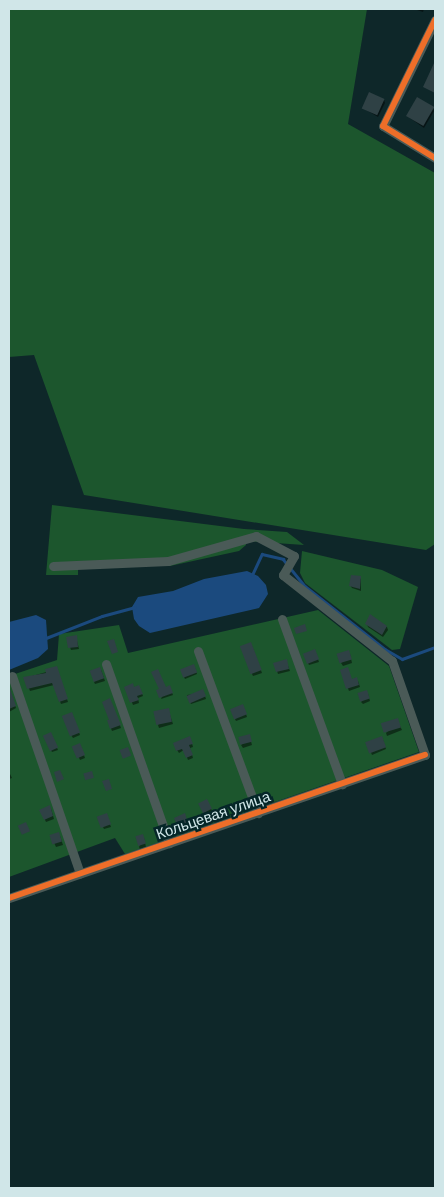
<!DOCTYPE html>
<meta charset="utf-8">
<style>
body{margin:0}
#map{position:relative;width:444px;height:1197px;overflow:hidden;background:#0e2729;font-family:Arial,sans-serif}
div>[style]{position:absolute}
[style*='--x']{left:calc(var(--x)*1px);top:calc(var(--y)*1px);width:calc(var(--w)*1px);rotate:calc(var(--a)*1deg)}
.green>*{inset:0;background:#1c562d}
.water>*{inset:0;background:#1b4a7e}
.shadow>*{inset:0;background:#0007;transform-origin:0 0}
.stream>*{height:2.5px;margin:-1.25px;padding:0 1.25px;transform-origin:1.25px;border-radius:1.25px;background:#1b4a7e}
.building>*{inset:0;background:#2f4145;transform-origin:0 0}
.minor>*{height:9px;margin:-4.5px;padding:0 4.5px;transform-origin:4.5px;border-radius:4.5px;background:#4a5a57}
.cycleway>*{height:6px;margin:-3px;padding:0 3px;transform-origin:3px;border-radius:3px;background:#ee6e29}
span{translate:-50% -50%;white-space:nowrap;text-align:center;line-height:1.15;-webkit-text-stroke:5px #052628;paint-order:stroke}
.street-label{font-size:15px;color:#d0e6e8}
.frame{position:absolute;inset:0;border:10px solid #d0e6e8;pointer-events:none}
</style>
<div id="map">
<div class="green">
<div style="clip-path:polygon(9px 9px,367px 9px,348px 124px,435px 173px,435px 544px,426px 550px,84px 495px,34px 355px,9px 357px)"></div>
<div style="clip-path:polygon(52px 505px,244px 529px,287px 532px,304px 545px,246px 541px,246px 545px,239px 551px,170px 566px,78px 564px,78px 575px,46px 575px)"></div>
<div style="clip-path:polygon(302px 551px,382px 570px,418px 587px,400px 649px,392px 650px,305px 583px,300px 573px)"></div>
<div style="clip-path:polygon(318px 610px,389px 666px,419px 752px,125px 854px,115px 838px,9px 877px,9px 676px,57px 660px,59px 634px,119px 625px,128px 653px)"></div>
</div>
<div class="water">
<div style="clip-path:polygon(247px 571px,258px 576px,266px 585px,268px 594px,259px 608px,150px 633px,139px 626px,134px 619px,132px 607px,138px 597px,173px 591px,204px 579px)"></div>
<div style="clip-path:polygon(36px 615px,46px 620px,48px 649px,38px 658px,9px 670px,9px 622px)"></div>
</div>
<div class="shadow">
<div style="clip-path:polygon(414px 9px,424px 9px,423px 12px)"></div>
<div style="clip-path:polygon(384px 100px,385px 103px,378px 117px,363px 108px)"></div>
<div style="clip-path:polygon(433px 108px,434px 111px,424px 128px,407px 116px)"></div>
<div style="clip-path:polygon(361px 578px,361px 591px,352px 588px,350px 585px)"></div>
<div style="clip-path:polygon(371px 616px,387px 627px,388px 630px,383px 637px,368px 627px,367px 624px)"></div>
<div style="clip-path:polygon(76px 637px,79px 649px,71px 650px,70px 647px)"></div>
<div style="clip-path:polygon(252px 646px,262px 673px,253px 676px,252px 674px)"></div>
<div style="clip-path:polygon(316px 653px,319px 662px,309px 665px,308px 663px)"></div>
<div style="clip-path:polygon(350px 654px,352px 663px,343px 666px,341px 663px)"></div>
<div style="clip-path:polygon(287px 663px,290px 671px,278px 674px,275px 664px)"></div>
<div style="clip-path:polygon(195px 668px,197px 674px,185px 679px,184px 677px)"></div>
<div style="clip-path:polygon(57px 669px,68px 702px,61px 704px,54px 685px,30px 691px,25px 678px)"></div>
<div style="clip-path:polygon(101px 670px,105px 681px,95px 684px,94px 682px)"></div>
<div style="clip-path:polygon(341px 671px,352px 680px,358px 681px,360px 687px,349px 691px)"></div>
<div style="clip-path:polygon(126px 687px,140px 689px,143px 696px,138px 698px,139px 703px,133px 705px)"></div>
<div style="clip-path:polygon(166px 688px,170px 688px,173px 695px,161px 699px)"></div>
<div style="clip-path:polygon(204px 693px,206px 699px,191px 704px,187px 695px)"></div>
<div style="clip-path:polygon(368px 694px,370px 701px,363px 704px,361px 702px)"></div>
<div style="clip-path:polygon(11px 695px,16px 708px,9px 712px,9px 696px)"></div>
<div style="clip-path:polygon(111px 702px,121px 728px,112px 731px,108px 721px,111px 720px)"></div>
<div style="clip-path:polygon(244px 708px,247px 717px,236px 721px,235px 719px)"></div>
<div style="clip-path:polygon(169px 712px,173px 724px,159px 728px,158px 725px)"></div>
<div style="clip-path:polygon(73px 716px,80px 735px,73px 738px,71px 735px)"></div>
<div style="clip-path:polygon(398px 722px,402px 730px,387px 736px,386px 733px)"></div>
<div style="clip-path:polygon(50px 733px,58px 750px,52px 752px,51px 750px)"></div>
<div style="clip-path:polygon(250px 738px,252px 745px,243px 748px,241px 745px)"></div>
<div style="clip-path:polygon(191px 740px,193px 747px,190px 748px,193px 758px,188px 760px,184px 750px,179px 753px,177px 750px)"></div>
<div style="clip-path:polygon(383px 740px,386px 749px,372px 755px,367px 743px)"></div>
<div style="clip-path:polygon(74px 747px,81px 747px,85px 758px,80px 760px)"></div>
<div style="clip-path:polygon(9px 772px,12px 778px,9px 779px)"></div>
<div style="left:207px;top:801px;width:11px;height:8px;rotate:63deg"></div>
<div style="clip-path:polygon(51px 809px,54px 819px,46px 822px,41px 811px)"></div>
<div style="clip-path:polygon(107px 817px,111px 827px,104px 829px,103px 827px)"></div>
<div style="clip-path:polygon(185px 817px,189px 825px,180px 829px,179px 827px)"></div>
<div style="clip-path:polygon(51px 836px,60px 836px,63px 845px,56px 847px)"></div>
<div style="clip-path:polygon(144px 838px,146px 847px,140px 849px,139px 847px)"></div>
</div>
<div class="stream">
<div style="--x:252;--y:575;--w:23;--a:-65"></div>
<div style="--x:262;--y:554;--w:22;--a:13"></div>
<div style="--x:283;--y:559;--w:35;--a:51"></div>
<div style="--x:305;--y:586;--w:102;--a:38.2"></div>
<div style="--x:385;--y:649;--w:20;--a:30"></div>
<div style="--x:402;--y:659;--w:35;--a:-20"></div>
<div style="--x:46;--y:638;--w:60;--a:-21.4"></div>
<div style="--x:102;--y:616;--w:34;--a:-15"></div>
</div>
<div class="building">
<div style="clip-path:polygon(435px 61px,435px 93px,423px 87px)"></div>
<div style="left:369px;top:92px;width:17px;height:18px;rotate:24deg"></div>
<div style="left:417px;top:97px;width:20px;height:22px;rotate:30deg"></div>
<div style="clip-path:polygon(351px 575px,361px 576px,360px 589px,349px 586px)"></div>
<div style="clip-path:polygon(370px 614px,387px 626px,382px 635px,365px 624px)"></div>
<div style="clip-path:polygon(305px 624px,307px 631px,296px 634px,294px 628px)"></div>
<div style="clip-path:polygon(77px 635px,78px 647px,68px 648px,66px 637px)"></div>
<div style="clip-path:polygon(114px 639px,118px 652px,112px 654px,107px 641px)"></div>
<div style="left:251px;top:642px;width:30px;height:12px;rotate:69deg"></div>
<div style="left:315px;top:649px;width:11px;height:13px;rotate:68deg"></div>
<div style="left:349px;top:650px;width:10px;height:13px;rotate:73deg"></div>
<div style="clip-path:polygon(287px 659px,289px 669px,276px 672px,273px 663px)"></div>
<div style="left:194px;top:664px;width:9px;height:15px;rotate:69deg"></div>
<div style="clip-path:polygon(57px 666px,68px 699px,59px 702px,52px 683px,27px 689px,23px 677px,46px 673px,45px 669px)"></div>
<div style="left:100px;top:667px;width:12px;height:11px;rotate:70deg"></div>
<div style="clip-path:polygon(348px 667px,352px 679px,357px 677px,359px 685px,346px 689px,340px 670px)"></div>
<div style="clip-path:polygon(158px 669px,166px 687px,170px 685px,173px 693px,159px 698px,156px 690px,159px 689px,151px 672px)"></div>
<div style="clip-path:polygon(133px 683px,134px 687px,139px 685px,143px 694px,137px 696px,139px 700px,130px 703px,124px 687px)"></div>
<div style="clip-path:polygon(9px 686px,16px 706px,9px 709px)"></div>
<div style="left:203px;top:689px;width:8px;height:18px;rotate:67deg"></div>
<div style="left:367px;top:690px;width:9px;height:10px;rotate:72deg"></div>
<div style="clip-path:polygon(110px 698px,121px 725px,110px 729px,107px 720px,109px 720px,102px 702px)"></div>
<div style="left:243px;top:704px;width:11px;height:14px;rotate:68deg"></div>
<div style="left:169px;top:708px;width:14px;height:16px;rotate:78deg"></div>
<div style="left:72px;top:712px;width:22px;height:11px;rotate:68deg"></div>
<div style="left:398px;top:718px;width:10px;height:18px;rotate:73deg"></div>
<div style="left:51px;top:732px;width:17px;height:9px;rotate:65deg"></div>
<div style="left:250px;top:734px;width:8px;height:12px;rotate:76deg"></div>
<div style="clip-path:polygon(190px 736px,193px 744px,189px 745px,193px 755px,186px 758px,182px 749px,176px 751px,173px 743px)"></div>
<div style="left:382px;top:736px;width:12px;height:18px;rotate:70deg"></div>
<div style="left:80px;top:743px;width:13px;height:9px;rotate:67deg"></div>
<div style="left:128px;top:747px;width:9px;height:9px;rotate:69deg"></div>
<div style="clip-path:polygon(60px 770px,64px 779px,57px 782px,54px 772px)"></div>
<div style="left:92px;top:771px;width:7px;height:9px;rotate:74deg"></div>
<div style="clip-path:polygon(109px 779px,112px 789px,106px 791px,102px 781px)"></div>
<div style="left:207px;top:799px;width:11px;height:10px;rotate:63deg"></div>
<div style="clip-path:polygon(50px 805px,53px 816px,44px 820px,39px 810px)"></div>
<div style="left:107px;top:813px;width:12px;height:11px;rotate:70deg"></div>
<div style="clip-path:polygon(185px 813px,188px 823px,178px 827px,174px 818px)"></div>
<div style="left:26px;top:822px;width:10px;height:9px;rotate:66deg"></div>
<div style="left:59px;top:832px;width:10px;height:10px;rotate:73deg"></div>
<div style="left:143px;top:834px;width:10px;height:8px;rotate:73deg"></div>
</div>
<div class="minor">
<div style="--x:435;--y:20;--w:118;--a:116.1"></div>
<div style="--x:383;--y:126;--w:61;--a:31.6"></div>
<div style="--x:282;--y:619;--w:176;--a:70"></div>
<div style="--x:198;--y:651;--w:173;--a:69.7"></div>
<div style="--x:106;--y:664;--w:190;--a:70.6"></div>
<div style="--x:12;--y:676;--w:209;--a:71"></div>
<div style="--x:9;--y:898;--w:440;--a:-19"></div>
<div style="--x:425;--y:755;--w:100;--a:-109.3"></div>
<div style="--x:392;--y:661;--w:139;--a:-141.7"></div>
<div style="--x:283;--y:575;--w:22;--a:-60"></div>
<div style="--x:294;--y:556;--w:43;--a:-152.2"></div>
<div style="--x:256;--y:536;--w:91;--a:164.1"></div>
<div style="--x:168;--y:561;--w:115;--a:177.5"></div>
</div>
<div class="cycleway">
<div style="--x:435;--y:20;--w:118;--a:116.1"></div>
<div style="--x:383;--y:126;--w:61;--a:31.6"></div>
<div style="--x:9;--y:898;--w:440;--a:-19"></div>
</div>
<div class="street-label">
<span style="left:213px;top:815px;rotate:-19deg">Кольцевая улица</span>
</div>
<div class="frame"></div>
</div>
